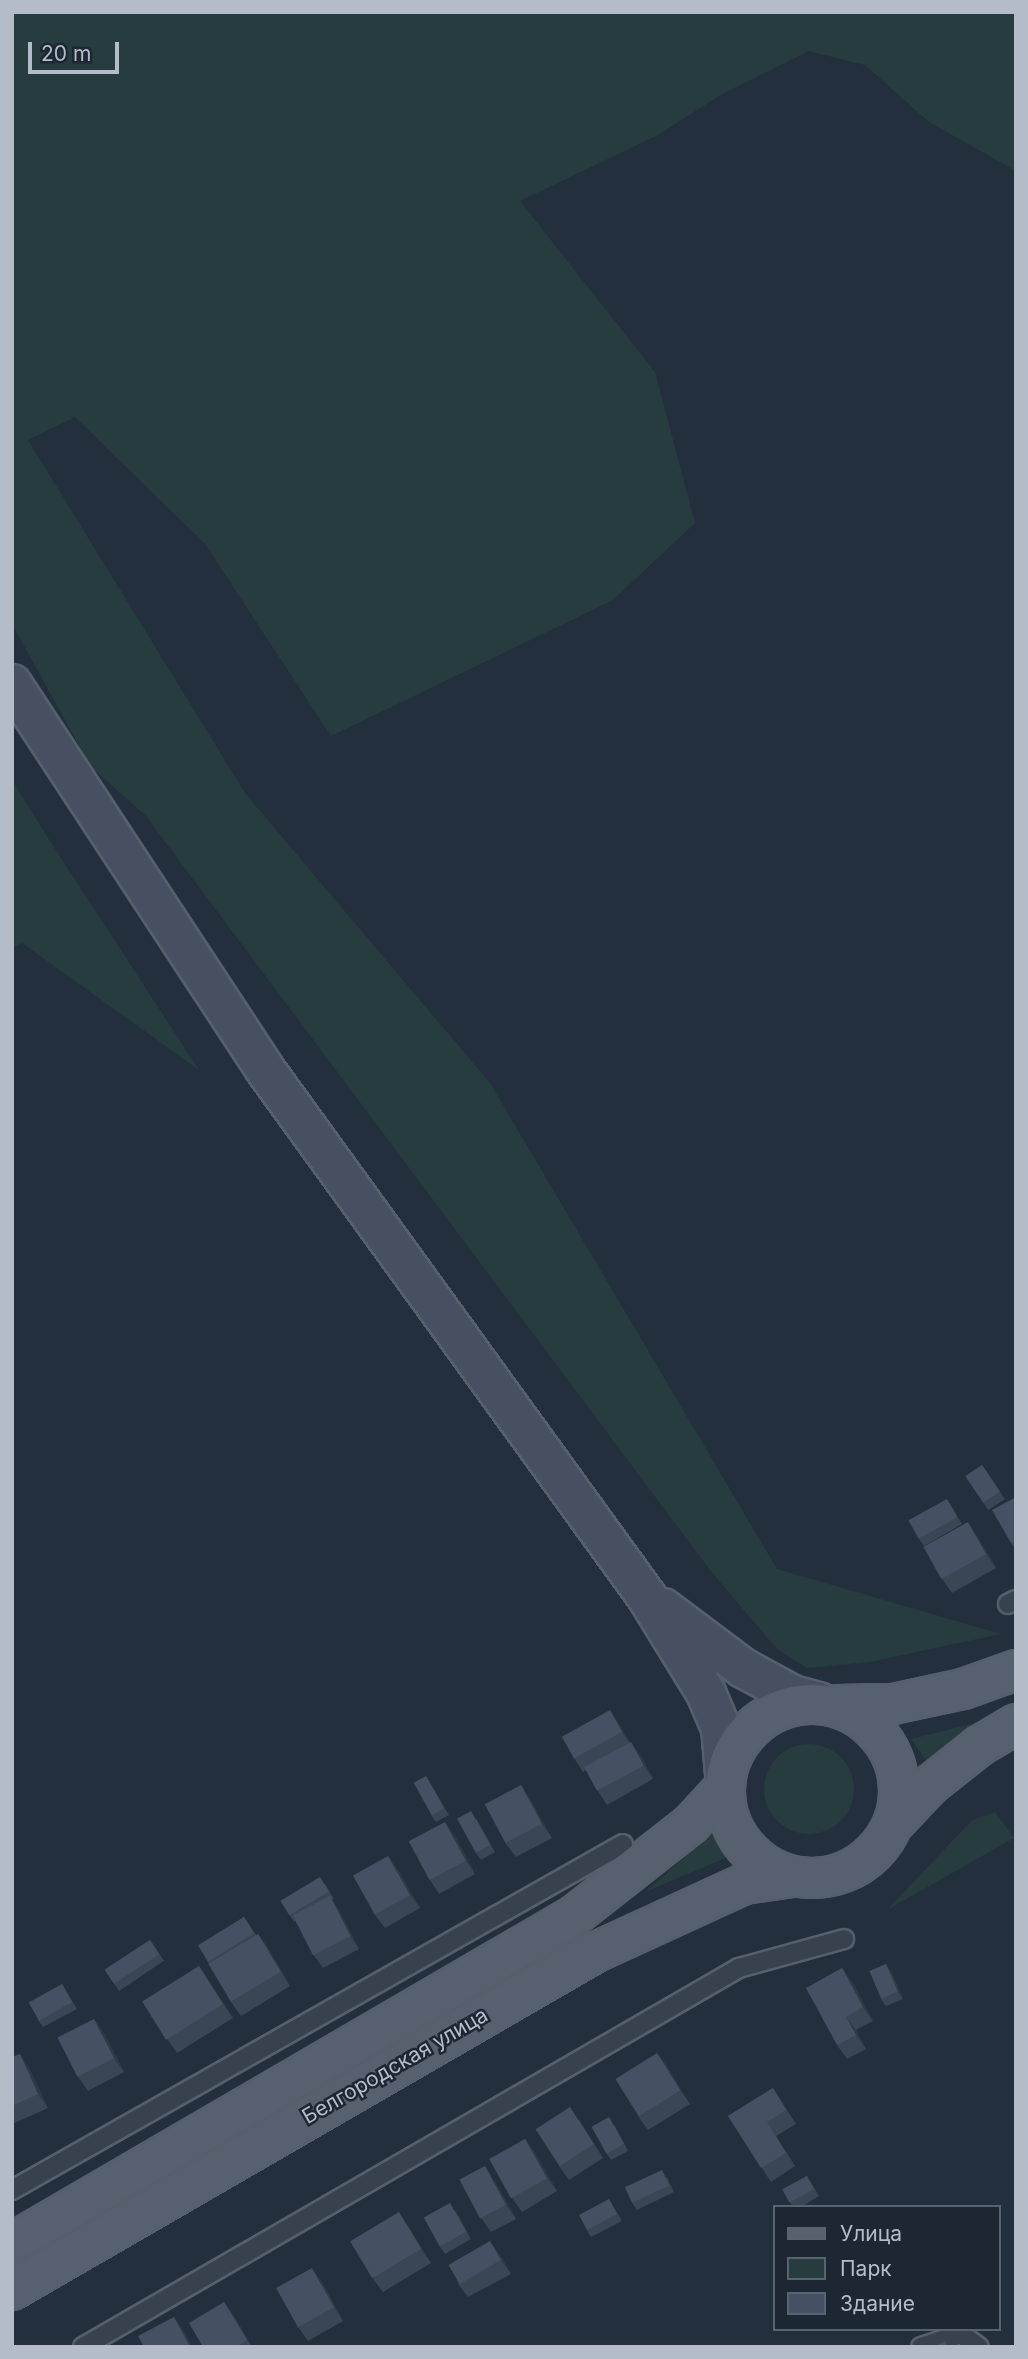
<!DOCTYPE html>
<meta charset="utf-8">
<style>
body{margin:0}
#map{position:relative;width:1028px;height:2359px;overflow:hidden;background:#242f3e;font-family:Inter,sans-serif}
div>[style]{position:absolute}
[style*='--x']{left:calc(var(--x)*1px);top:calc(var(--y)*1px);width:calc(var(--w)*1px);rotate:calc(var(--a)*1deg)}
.green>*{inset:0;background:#263c3f}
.round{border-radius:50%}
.roads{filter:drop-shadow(2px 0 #565f6c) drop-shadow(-2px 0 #565f6c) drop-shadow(0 2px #565f6c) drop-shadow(0 -2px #565f6c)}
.service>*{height:18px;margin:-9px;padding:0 9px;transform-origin:9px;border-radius:9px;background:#38414e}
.secondary>*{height:38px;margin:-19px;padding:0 19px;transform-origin:19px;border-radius:19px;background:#465061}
.primary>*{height:38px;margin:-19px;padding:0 19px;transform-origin:19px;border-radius:19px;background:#56606e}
.primary>.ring{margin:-19px;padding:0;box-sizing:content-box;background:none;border:38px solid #56606e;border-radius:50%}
.wall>*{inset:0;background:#3b4654;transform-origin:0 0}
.shaded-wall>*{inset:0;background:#303945}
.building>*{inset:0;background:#455162;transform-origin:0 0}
span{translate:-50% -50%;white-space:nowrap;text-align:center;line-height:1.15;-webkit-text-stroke:5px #1d2633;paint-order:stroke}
.street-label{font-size:21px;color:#b4bcc9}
.frame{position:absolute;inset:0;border:14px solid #b4bcc9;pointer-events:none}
.legend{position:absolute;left:773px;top:2205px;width:228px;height:126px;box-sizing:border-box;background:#1d2633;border:2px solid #59626f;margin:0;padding:9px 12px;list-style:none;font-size:21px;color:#b4bcc9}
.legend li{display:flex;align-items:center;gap:14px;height:35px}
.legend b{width:35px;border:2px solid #59626f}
.scale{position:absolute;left:28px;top:42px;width:91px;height:32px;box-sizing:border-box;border:4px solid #b4bcc9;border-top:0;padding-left:9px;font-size:21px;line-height:24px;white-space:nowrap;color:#b4bcc9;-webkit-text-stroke:5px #1d2633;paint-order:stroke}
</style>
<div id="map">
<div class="green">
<div style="clip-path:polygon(12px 12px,1016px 12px,1016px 171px,929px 122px,865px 65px,809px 51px,722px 94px,658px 135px,520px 201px,655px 372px,695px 523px,613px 600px,331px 736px,205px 544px,75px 417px,28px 440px,245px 793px,490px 1083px,777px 1569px,1001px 1634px,870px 1662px,807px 1668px,777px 1649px,713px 1574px,145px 815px,91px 767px,12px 624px)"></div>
<div style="clip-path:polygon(12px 780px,48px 838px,199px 1070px,22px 943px,12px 948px)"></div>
<div style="clip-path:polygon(995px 1718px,929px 1765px,911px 1739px)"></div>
<div class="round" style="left:764px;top:1744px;width:90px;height:90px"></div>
<div style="clip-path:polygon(995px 1812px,1014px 1838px,887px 1910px,972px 1820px)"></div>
<div style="clip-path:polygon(711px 1834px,728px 1857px,645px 1892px)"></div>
</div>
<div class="roads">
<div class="service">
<div style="--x:1008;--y:1604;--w:9;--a:-27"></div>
<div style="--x:12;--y:2190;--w:702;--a:-29.52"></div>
<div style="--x:83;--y:2347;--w:758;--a:-30.02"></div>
<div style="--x:739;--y:1968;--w:109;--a:-15.4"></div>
<div style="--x:921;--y:2347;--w:42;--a:-18"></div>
<div style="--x:961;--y:2334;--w:22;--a:36"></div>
</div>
<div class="secondary">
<div style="--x:12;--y:684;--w:459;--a:56.7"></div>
<div style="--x:264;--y:1068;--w:653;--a:54.1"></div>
<div style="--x:647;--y:1597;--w:113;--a:58.4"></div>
<div style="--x:706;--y:1693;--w:38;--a:67"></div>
<div style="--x:721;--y:1728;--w:47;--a:85.1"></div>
<div style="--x:663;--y:1608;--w:100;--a:36.9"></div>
<div style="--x:743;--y:1668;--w:57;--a:28.4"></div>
<div style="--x:793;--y:1695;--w:27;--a:15"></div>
</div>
<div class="primary">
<div class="ring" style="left:725px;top:1704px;width:136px;height:136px"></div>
<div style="--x:838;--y:1705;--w:55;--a:-1"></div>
<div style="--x:893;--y:1704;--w:72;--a:-12.1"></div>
<div style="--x:963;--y:1689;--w:56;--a:-19.7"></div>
<div style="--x:895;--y:1822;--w:51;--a:-46.6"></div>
<div style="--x:930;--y:1785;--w:63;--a:-38.5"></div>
<div style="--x:979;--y:1746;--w:43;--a:-30.7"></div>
<div style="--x:12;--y:2243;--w:652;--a:-30.22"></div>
<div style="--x:575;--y:1915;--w:147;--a:-38.1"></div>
<div style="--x:691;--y:1824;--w:49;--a:-47.5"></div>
<div style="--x:12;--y:2290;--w:675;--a:-30.06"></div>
<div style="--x:596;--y:1952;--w:163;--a:-24.7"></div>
<div style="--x:744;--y:1884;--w:49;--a:-8.3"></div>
</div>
</div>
<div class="wall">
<div style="left:982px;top:1465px;width:41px;height:20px;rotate:56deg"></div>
<div style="clip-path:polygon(1016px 1497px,1016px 1550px,1011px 1543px)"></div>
<div style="clip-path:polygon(947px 1499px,962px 1524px,924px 1546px,919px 1539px)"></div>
<div style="clip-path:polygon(977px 1536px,996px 1568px,952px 1593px,942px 1579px)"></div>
<div style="clip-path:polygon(619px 1724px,630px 1743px,641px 1756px,653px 1779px,607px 1805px,598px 1791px,586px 1770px,583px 1772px,574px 1758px)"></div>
<div style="clip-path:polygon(426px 1776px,449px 1815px,436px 1822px,431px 1815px)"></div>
<div style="clip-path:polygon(521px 1785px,530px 1799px,552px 1838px,516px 1857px,506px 1844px)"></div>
<div style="clip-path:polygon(476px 1818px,495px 1852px,481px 1860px,476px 1853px)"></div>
<div style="clip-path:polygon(455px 1836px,475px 1874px,439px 1894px,430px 1880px)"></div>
<div style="clip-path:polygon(398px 1870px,420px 1908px,385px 1928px,375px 1915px)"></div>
<div style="clip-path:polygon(325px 1884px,334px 1899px,332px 1900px,339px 1910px,359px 1949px,323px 1968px,313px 1954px,296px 1921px,294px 1922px,281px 1901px)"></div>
<div style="clip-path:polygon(244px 1917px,256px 1935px,258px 1934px,268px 1948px,290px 1986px,241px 2016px,231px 2002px,198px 1945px)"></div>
<div style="left:150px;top:1940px;width:25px;height:54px;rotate:56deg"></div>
<div style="clip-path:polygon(199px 1966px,233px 2018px,177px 2053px,167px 2039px)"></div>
<div style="clip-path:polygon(842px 1968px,852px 1982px,873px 2021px,856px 2030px,866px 2049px,847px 2059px,837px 2045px)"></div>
<div style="clip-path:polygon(891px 1971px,903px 1999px,886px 2006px,881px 1999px)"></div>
<div style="clip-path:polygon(62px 1984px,77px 2009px,43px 2027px,38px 2020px)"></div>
<div style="clip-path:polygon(104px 2033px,124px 2072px,88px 2091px,78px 2077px)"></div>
<div style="clip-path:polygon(657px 2053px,690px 2104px,648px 2130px,638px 2116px)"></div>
<div style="clip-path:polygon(12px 2057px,29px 2068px,48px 2108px,12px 2124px)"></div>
<div style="clip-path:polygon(773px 2088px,796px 2124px,776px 2136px,795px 2166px,771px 2182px,728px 2116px)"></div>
<div style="clip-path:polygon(579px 2120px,603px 2158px,569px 2180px,559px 2166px)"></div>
<div style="clip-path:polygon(614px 2124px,628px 2151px,611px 2160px,606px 2153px)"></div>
<div style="clip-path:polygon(525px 2139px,535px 2153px,557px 2191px,522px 2212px,512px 2198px)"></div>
<div style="clip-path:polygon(807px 2176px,819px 2196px,801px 2207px,793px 2207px,783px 2191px)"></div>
<div style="clip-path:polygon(667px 2177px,674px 2192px,637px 2210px,632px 2203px)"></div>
<div style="clip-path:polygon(494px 2180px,516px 2219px,491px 2232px,481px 2218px)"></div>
<div style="clip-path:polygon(609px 2199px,622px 2221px,591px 2237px,587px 2230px)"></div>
<div style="clip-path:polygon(455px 2210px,471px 2239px,445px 2254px,440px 2247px)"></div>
<div style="clip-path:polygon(408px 2226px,431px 2263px,383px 2292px,373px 2279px)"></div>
<div style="clip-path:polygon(500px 2255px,511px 2274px,468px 2297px,458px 2284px)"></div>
<div style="clip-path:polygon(322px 2282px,343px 2321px,308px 2341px,298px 2327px)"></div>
<div style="clip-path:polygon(224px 2302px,234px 2316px,252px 2347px,203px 2347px)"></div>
</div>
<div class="shaded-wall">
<div style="clip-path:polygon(968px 1522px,977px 1536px,996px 1568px,986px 1554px)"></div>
<div style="clip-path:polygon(610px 1710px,619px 1724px,632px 1746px,622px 1732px)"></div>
<div style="clip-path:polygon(631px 1742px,641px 1756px,653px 1779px,644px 1766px)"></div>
<div style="clip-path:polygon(521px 1785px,530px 1799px,552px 1838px,542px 1824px)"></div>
<div style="clip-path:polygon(445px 1822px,455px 1836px,475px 1874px,466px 1861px)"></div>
<div style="clip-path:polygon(388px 1856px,398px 1870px,420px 1908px,410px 1895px)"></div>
<div style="clip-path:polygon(330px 1896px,339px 1910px,359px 1949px,350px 1936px)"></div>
<div style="clip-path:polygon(258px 1934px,268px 1948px,290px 1986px,281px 1972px)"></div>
<div style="clip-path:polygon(886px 1964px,891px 1971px,903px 1999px,898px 1992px)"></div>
<div style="clip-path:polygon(842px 1968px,852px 1982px,873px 2021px,863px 2007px)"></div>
<div style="clip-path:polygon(846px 2017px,856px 2030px,866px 2049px,856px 2035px)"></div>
<div style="clip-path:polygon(94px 2019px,104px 2033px,124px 2072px,114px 2058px)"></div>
<div style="clip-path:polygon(657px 2053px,667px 2066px,690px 2104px,680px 2090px)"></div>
<div style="clip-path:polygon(20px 2054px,29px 2068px,48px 2108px,38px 2094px)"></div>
<div style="clip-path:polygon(525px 2139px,535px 2153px,557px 2191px,547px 2178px)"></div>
<div style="clip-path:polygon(485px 2166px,494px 2180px,516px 2219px,506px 2205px)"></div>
<div style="clip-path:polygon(399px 2212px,408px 2226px,431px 2263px,421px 2249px)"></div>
<div style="clip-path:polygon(490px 2241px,500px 2255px,511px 2274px,501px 2260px)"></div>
<div style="clip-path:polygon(312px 2268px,322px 2282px,343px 2321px,334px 2307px)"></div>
<div style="clip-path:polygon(224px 2302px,234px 2316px,252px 2347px,247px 2340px)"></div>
<div style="clip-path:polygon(174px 2317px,184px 2331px,192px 2347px,190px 2347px)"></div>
</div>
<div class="building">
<div style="left:982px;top:1465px;width:32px;height:20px;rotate:56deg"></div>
<div style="clip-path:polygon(1016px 1497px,1016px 1540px,1011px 1543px,992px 1510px)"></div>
<div style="left:947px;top:1499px;width:21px;height:44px;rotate:61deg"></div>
<div style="left:968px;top:1522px;width:37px;height:51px;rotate:61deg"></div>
<div style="left:610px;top:1710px;width:25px;height:55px;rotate:61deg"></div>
<div style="left:631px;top:1742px;width:27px;height:53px;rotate:62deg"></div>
<div style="left:426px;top:1776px;width:37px;height:14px;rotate:61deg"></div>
<div style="left:521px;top:1785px;width:44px;height:41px;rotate:62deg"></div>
<div style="left:471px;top:1811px;width:39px;height:16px;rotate:61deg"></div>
<div style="left:445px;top:1822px;width:44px;height:41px;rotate:62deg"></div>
<div style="left:388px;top:1856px;width:45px;height:40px;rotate:61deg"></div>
<div style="left:320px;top:1877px;width:17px;height:46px;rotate:59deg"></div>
<div style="left:330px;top:1896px;width:45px;height:42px;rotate:63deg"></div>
<div style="left:244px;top:1917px;width:19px;height:54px;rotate:58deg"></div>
<div style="left:258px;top:1934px;width:44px;height:58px;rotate:59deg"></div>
<div style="left:150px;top:1940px;width:17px;height:54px;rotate:57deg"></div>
<div style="left:886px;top:1964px;width:30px;height:18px;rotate:67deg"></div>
<div style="left:199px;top:1966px;width:45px;height:67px;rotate:58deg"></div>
<div style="clip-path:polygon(842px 1968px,863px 2007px,846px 2017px,856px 2035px,837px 2045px,806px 1988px)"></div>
<div style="left:62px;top:1984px;width:21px;height:38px;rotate:61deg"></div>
<div style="left:94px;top:2019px;width:44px;height:41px;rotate:63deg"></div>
<div style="left:657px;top:2053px;width:44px;height:49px;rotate:58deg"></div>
<div style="clip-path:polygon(20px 2054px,38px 2094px,12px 2106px,12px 2057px)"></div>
<div style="clip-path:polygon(773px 2088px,786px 2110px,767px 2122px,786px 2153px,761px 2168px,728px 2116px)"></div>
<div style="left:570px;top:2107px;width:44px;height:41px;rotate:57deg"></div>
<div style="left:609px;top:2117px;width:31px;height:20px;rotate:61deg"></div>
<div style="left:525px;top:2139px;width:45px;height:41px;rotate:61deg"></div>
<div style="left:485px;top:2166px;width:44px;height:29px;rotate:62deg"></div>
<div style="left:662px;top:2170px;width:17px;height:41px;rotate:65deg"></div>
<div style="left:807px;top:2176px;width:15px;height:28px;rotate:62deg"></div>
<div style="left:609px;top:2199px;width:17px;height:34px;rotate:62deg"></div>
<div style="left:450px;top:2203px;width:33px;height:30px;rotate:61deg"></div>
<div style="left:399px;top:2212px;width:43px;height:57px;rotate:59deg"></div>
<div style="left:490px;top:2241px;width:22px;height:48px;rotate:60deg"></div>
<div style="left:312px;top:2268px;width:45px;height:41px;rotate:61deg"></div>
<div style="clip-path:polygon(224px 2302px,247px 2340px,236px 2347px,203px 2347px,189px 2323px)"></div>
<div style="clip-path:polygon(174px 2317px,190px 2347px,144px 2347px,138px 2336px)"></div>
<div style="clip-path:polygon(945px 2341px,947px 2347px,933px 2347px)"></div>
</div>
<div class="street-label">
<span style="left:395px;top:2066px;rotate:-30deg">Белгородская улица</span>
</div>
<div class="frame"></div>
<ul class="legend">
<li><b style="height:9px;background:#56606e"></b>Улица</li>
<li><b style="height:19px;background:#263c3f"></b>Парк</li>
<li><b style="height:19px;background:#455162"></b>Здание</li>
</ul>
<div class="scale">20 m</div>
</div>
